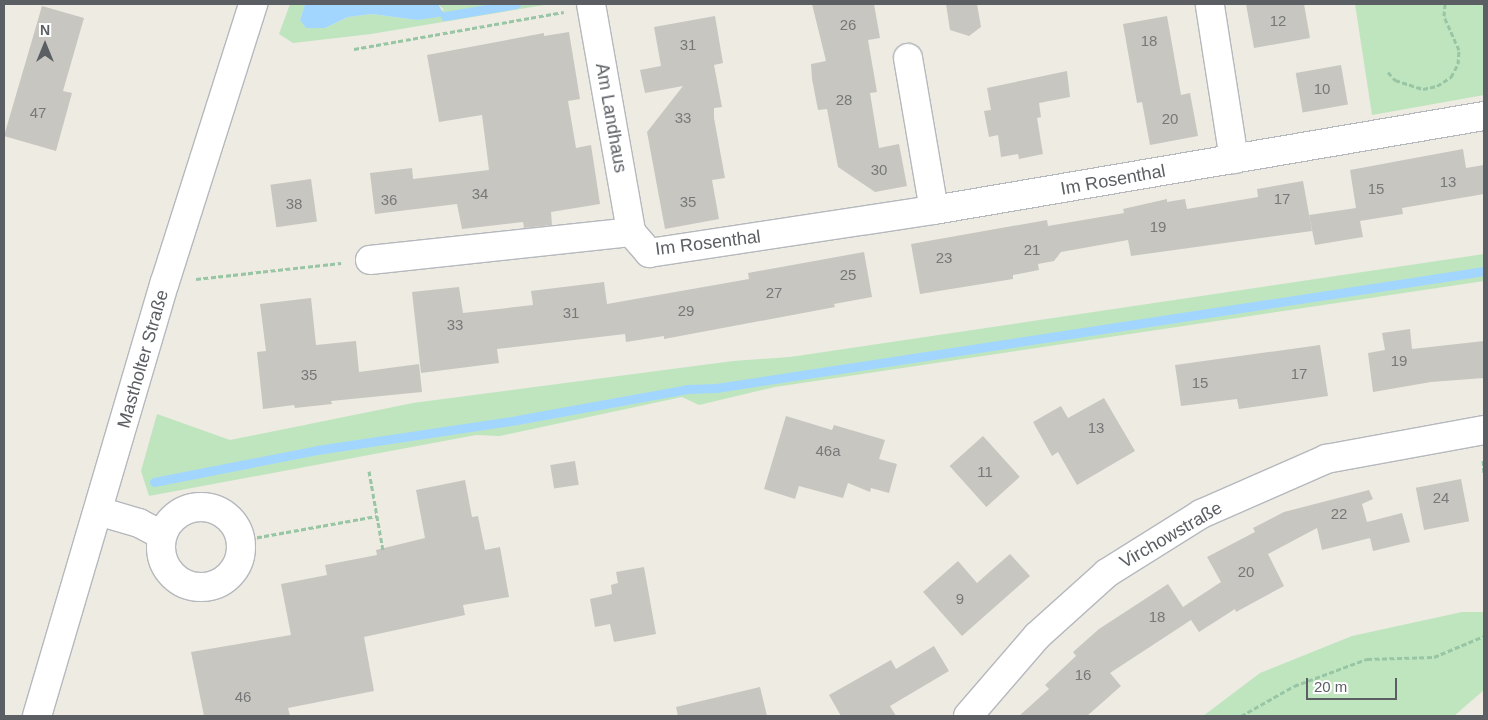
<!DOCTYPE html>
<meta charset="utf-8">
<style>
body{margin:0}
#map{position:relative;width:1488px;height:720px;overflow:hidden;background:#edebe2;font-family:Helvetica,sans-serif}
div>[style]{position:absolute}
[style*='--x']{left:calc(var(--x)*1px);top:calc(var(--y)*1px);width:calc(var(--w)*1px);rotate:calc(var(--a)*1deg)}
.green>*{inset:0;background:#bfe5bf}
.water>*{inset:0;background:#a2d6fe}
.stream>*{height:9px;margin:-4.5px;padding:0 4.5px;transform-origin:4.5px;border-radius:4.5px;background:#a2d6fe}
.building>*{inset:0;background:#c8c6c0;transform-origin:0 0}
.path>*{height:3px;margin-top:-1.5px;transform-origin:0;background:repeating-linear-gradient(90deg,#98c6a5 0 5px,transparent 0 7.5px)}
.roads{filter:drop-shadow(1px 0 #b5b8bd) drop-shadow(-1px 0 #b5b8bd) drop-shadow(0 1px #b5b8bd) drop-shadow(0 -1px #b5b8bd)}
.minor>*{height:28px;margin:-14px;padding:0 14px;transform-origin:14px;border-radius:14px;background:#fff}
.minor>.ring{margin:-14px;padding:0;box-sizing:content-box;background:none;border:28px solid #fff;border-radius:50%}
span{translate:-50% -50%;white-space:nowrap;text-align:center;line-height:1.15;-webkit-text-stroke:4px #fff;paint-order:stroke}
.number-label{font-size:15px;color:#76787a}
.number-label span{-webkit-text-stroke-width:0}
.street-label{font-size:18px;color:#5b5e63}
.frame{position:absolute;inset:0;border:5px solid #5b5e63;pointer-events:none}
.north{position:absolute;left:20px;top:20px;width:50px;height:50px;-webkit-text-stroke:4px #fff;paint-order:stroke;rotate:0deg;font-size:14px;font-weight:700;line-height:20px;text-align:center;color:#5b5e63}
.north::after{content:'';display:block;margin:auto;width:18px;height:22px;background:#5b5e63;clip-path:polygon(50% 0,100% 100%,50% 72%,0 100%)}
.scale{position:absolute;left:1306px;top:678px;width:91px;height:22px;box-sizing:border-box;border:2px solid #5b5e63;border-top:0;padding-left:6px;font-size:15px;line-height:18px;white-space:nowrap;color:#5b5e63;-webkit-text-stroke:4px #fff;paint-order:stroke}
</style>
<div id="map">
<div class="green">
<div style="clip-path:polygon(290px 4px,305px 4px,300px 20px,325px 28px,348px 17px,372px 14px,417px 20px,444px 10px,438px 4px,550px 4px,371px 34px,293px 43px,279px 34px)"></div>
<div style="clip-path:polygon(1355px 4px,1484px 4px,1484px 95px,1372px 115px)"></div>
<div style="clip-path:polygon(1484px 254px,1484px 281px,775px 387px,699px 405px,682px 397px,500px 436px,476px 435px,149px 496px,141px 471px,157px 414px,230px 440px,413px 403px,733px 361px,790px 357px)"></div>
<div style="clip-path:polygon(1462px 612px,1484px 612px,1484px 690px,1454px 716px,1203px 716px,1260px 673px,1352px 636px)"></div>
</div>
<div class="water">
<div style="clip-path:polygon(305px 4px,438px 4px,445px 16px,417px 20px,372px 14px,348px 17px,325px 28px,306px 28px,300px 20px)"></div>
</div>
<div class="stream">
<div style="--x:445;--y:16;--w:72;--a:-9.6"></div>
<div style="--x:154;--y:482;--w:166;--a:-11.1"></div>
<div style="--x:317;--y:450;--w:202;--a:-8.5"></div>
<div style="--x:517;--y:420;--w:173;--a:-10.3"></div>
<div style="--x:687;--y:389;--w:29;--a:-2"></div>
<div style="--x:716;--y:388;--w:777;--a:-8.66"></div>
</div>
<div class="building">
<div style="clip-path:polygon(812px 4px,874px 4px,880px 38px,868px 40px,877px 92px,870px 93px,879px 148px,899px 144px,907px 186px,875px 192px,838px 167px,827px 109px,818px 110px,812px 79px,811px 64px,826px 61px)"></div>
<div style="clip-path:polygon(946px 4px,977px 4px,981px 27px,969px 36px,950px 30px)"></div>
<div style="clip-path:polygon(1246px 4px,1304px 4px,1310px 38px,1254px 48px)"></div>
<div style="clip-path:polygon(42px 6px,84px 18px,63px 91px,72px 93px,56px 151px,4px 136px)"></div>
<div style="clip-path:polygon(715px 16px,723px 63px,714px 65px,722px 107px,714px 108px,714px 118px,725px 178px,712px 180px,719px 219px,665px 229px,647px 132px,683px 86px,645px 93px,640px 70px,661px 66px,654px 27px)"></div>
<div style="clip-path:polygon(1167px 16px,1181px 95px,1190px 93px,1198px 136px,1150px 145px,1142px 102px,1137px 103px,1123px 24px)"></div>
<div style="clip-path:polygon(569px 32px,580px 99px,568px 101px,576px 148px,591px 145px,600px 204px,551px 212px,552px 225px,524px 228px,523px 222px,462px 229px,457px 204px,375px 214px,370px 173px,412px 168px,413px 179px,489px 170px,482px 115px,439px 122px,427px 55px,544px 33px,544px 36px)"></div>
<div style="left:1341px;top:65px;width:40px;height:46px;rotate:80deg"></div>
<div style="clip-path:polygon(1067px 71px,1070px 97px,1039px 103px,1041px 117px,1037px 118px,1043px 154px,1019px 159px,1018px 154px,1001px 157px,998px 135px,989px 137px,984px 111px,991px 110px,987px 88px)"></div>
<div style="clip-path:polygon(1463px 149px,1466px 168px,1484px 165px,1484px 194px,1402px 208px,1403px 214px,1360px 221px,1363px 237px,1315px 245px,1309px 215px,1356px 208px,1350px 170px)"></div>
<div style="left:311px;top:179px;width:43px;height:41px;rotate:82deg"></div>
<div style="clip-path:polygon(1303px 181px,1312px 231px,1131px 256px,1128px 240px,1061px 252px,1054px 261px,1038px 264px,1039px 270px,1013px 275px,1013px 279px,920px 294px,911px 244px,1047px 220px,1048px 226px,1124px 213px,1123px 209px,1167px 199px,1167px 202px,1185px 199px,1187px 209px,1258px 197px,1257px 189px)"></div>
<div style="clip-path:polygon(864px 252px,872px 297px,834px 304px,835px 307px,664px 339px,664px 336px,626px 342px,625px 334px,497px 349px,499px 363px,421px 373px,412px 292px,459px 287px,463px 313px,533px 305px,531px 291px,604px 282px,607px 304px,749px 279px,748px 273px)"></div>
<div style="clip-path:polygon(311px 298px,316px 345px,356px 341px,359px 372px,419px 364px,422px 392px,331px 401px,332px 404px,295px 408px,294px 405px,263px 409px,257px 352px,266px 351px,260px 304px)"></div>
<div style="clip-path:polygon(1410px 329px,1412px 349px,1484px 341px,1484px 378px,1431px 382px,1373px 392px,1368px 353px,1385px 350px,1382px 333px)"></div>
<div style="clip-path:polygon(1320px 345px,1328px 396px,1239px 409px,1237px 399px,1181px 406px,1175px 365px)"></div>
<div style="clip-path:polygon(1104px 398px,1135px 451px,1077px 485px,1058px 452px,1052px 456px,1033px 422px,1061px 406px,1068px 418px)"></div>
<div style="clip-path:polygon(786px 416px,832px 430px,834px 425px,885px 440px,879px 459px,897px 464px,889px 493px,871px 488px,870px 492px,848px 483px,843px 498px,799px 486px,795px 499px,764px 489px)"></div>
<div style="left:983px;top:436px;width:55px;height:45px;rotate:48deg"></div>
<div style="left:575px;top:461px;width:24px;height:25px;rotate:81deg"></div>
<div style="left:1461px;top:479px;width:43px;height:46px;rotate:79deg"></div>
<div style="clip-path:polygon(465px 480px,472px 517px,478px 516px,485px 550px,500px 547px,509px 597px,463px 605px,465px 615px,364px 637px,374px 691px,288px 708px,290px 716px,204px 716px,191px 652px,291px 635px,281px 584px,327px 575px,325px 565px,377px 555px,376px 550px,425px 538px,416px 490px)"></div>
<div style="clip-path:polygon(1369px 490px,1373px 499px,1362px 504px,1367px 522px,1402px 513px,1410px 542px,1373px 551px,1370px 538px,1322px 550px,1317px 528px,1268px 554px,1284px 586px,1236px 612px,1235px 609px,1199px 632px,1191px 620px,1110px 673px,1121px 686px,1087px 716px,1019px 716px,1049px 689px,1045px 685px,1076px 656px,1073px 652px,1099px 629px,1168px 584px,1183px 607px,1221px 582px,1207px 557px,1255px 532px,1253px 528px,1284px 512px)"></div>
<div style="clip-path:polygon(1010px 554px,1030px 576px,962px 636px,923px 592px,958px 561px,977px 583px)"></div>
<div style="clip-path:polygon(644px 567px,656px 634px,614px 642px,610px 624px,595px 627px,590px 599px,612px 594px,611px 585px,618px 583px,616px 572px)"></div>
<div style="clip-path:polygon(934px 646px,949px 671px,890px 706px,896px 716px,841px 716px,829px 695px,891px 660px,896px 669px)"></div>
<div style="clip-path:polygon(760px 687px,767px 716px,678px 716px,676px 707px)"></div>
</div>
<div class="path">
<div style="--x:1484;--y:4;--w:1;--a:90"></div>
<div style="--x:354;--y:49;--w:213;--a:-10"></div>
<div style="--x:1388;--y:72;--w:11;--a:49"></div>
<div style="--x:1395;--y:80;--w:29;--a:18"></div>
<div style="--x:1423;--y:89;--w:14;--a:-12"></div>
<div style="--x:1437;--y:86;--w:17;--a:-33"></div>
<div style="--x:1451;--y:77;--w:15;--a:-62"></div>
<div style="--x:1458;--y:64;--w:14;--a:-86"></div>
<div style="--x:1459;--y:50;--w:37;--a:-114"></div>
<div style="--x:1444;--y:16;--w:12;--a:-85"></div>
<div style="--x:196;--y:279;--w:146;--a:-6.3"></div>
<div style="--x:1483;--y:460;--w:13;--a:86"></div>
<div style="--x:369;--y:471;--w:80;--a:80"></div>
<div style="--x:242;--y:540;--w:137;--a:-10.1"></div>
<div style="--x:1241;--y:716;--w:61;--a:-29.5"></div>
<div style="--x:1294;--y:686;--w:78;--a:-20.3"></div>
<div style="--x:1367;--y:659;--w:67;--a:-1.7"></div>
<div style="--x:1434;--y:657;--w:54;--a:-22.8"></div>
</div>
<div class="roads">
<div class="minor">
<div style="--x:591;--y:4;--w:231;--a:80"></div>
<div style="--x:1210;--y:6;--w:155;--a:81.1"></div>
<div style="--x:908;--y:58;--w:154;--a:80.3"></div>
<div style="--x:370;--y:260;--w:262;--a:-6.1"></div>
<div style="--x:631;--y:232;--w:28;--a:49"></div>
<div style="--x:649;--y:253;--w:288;--a:-8.6"></div>
<div style="--x:934;--y:210;--w:558;--a:-9.7"></div>
<div class="ring" style="left:161px;top:507px;width:52px;height:52px"></div>
<div style="--x:98;--y:511;--w:43;--a:16.3"></div>
<div style="--x:139;--y:523;--w:26;--a:28"></div>
<div style="--x:37;--y:716;--w:452;--a:-73.6"></div>
<div style="--x:165;--y:282;--w:292;--a:-72.4"></div>
<div style="--x:968;--y:716;--w:106;--a:-49.2"></div>
<div style="--x:1037;--y:636;--w:94;--a:-42"></div>
<div style="--x:1107;--y:573;--w:111;--a:-32.1"></div>
<div style="--x:1201;--y:514;--w:137;--a:-23.7"></div>
<div style="--x:1326;--y:459;--w:161;--a:-10.4"></div>
</div>
</div>
<div class="number-label">
<span style="left:1278px;top:21px">12</span>
<span style="left:848px;top:25px">26</span>
<span style="left:1149px;top:41px">18</span>
<span style="left:688px;top:45px">31</span>
<span style="left:1322px;top:89px">10</span>
<span style="left:844px;top:100px">28</span>
<span style="left:38px;top:113px">47</span>
<span style="left:683px;top:118px">33</span>
<span style="left:1170px;top:119px">20</span>
<span style="left:879px;top:170px">30</span>
<span style="left:1448px;top:182px">13</span>
<span style="left:1376px;top:189px">15</span>
<span style="left:480px;top:194px">34</span>
<span style="left:1282px;top:199px">17</span>
<span style="left:389px;top:200px">36</span>
<span style="left:688px;top:202px">35</span>
<span style="left:294px;top:204px">38</span>
<span style="left:1158px;top:227px">19</span>
<span style="left:1032px;top:250px">21</span>
<span style="left:944px;top:258px">23</span>
<span style="left:848px;top:275px">25</span>
<span style="left:774px;top:293px">27</span>
<span style="left:686px;top:311px">29</span>
<span style="left:571px;top:313px">31</span>
<span style="left:455px;top:325px">33</span>
<span style="left:1399px;top:361px">19</span>
<span style="left:1299px;top:374px">17</span>
<span style="left:309px;top:375px">35</span>
<span style="left:1200px;top:383px">15</span>
<span style="left:1096px;top:428px">13</span>
<span style="left:828px;top:451px">46a</span>
<span style="left:985px;top:472px">11</span>
<span style="left:1441px;top:498px">24</span>
<span style="left:1339px;top:514px">22</span>
<span style="left:1246px;top:572px">20</span>
<span style="left:960px;top:599px">9</span>
<span style="left:1157px;top:617px">18</span>
<span style="left:1083px;top:675px">16</span>
<span style="left:243px;top:697px">46</span>
</div>
<div class="street-label">
<span style="left:611px;top:118px;rotate:80deg">Am Landhaus</span>
<span style="left:1113px;top:180px;rotate:-10deg">Im Rosenthal</span>
<span style="left:708px;top:243px;rotate:-7deg">Im Rosenthal</span>
<span style="left:143px;top:359px;rotate:-74deg">Mastholter Straße</span>
<span style="left:1171px;top:535px;rotate:-30deg">Virchowstraße</span>
</div>
<div class="frame"></div>
<div class="north">N</div>
<div class="scale">20 m</div>
</div>
